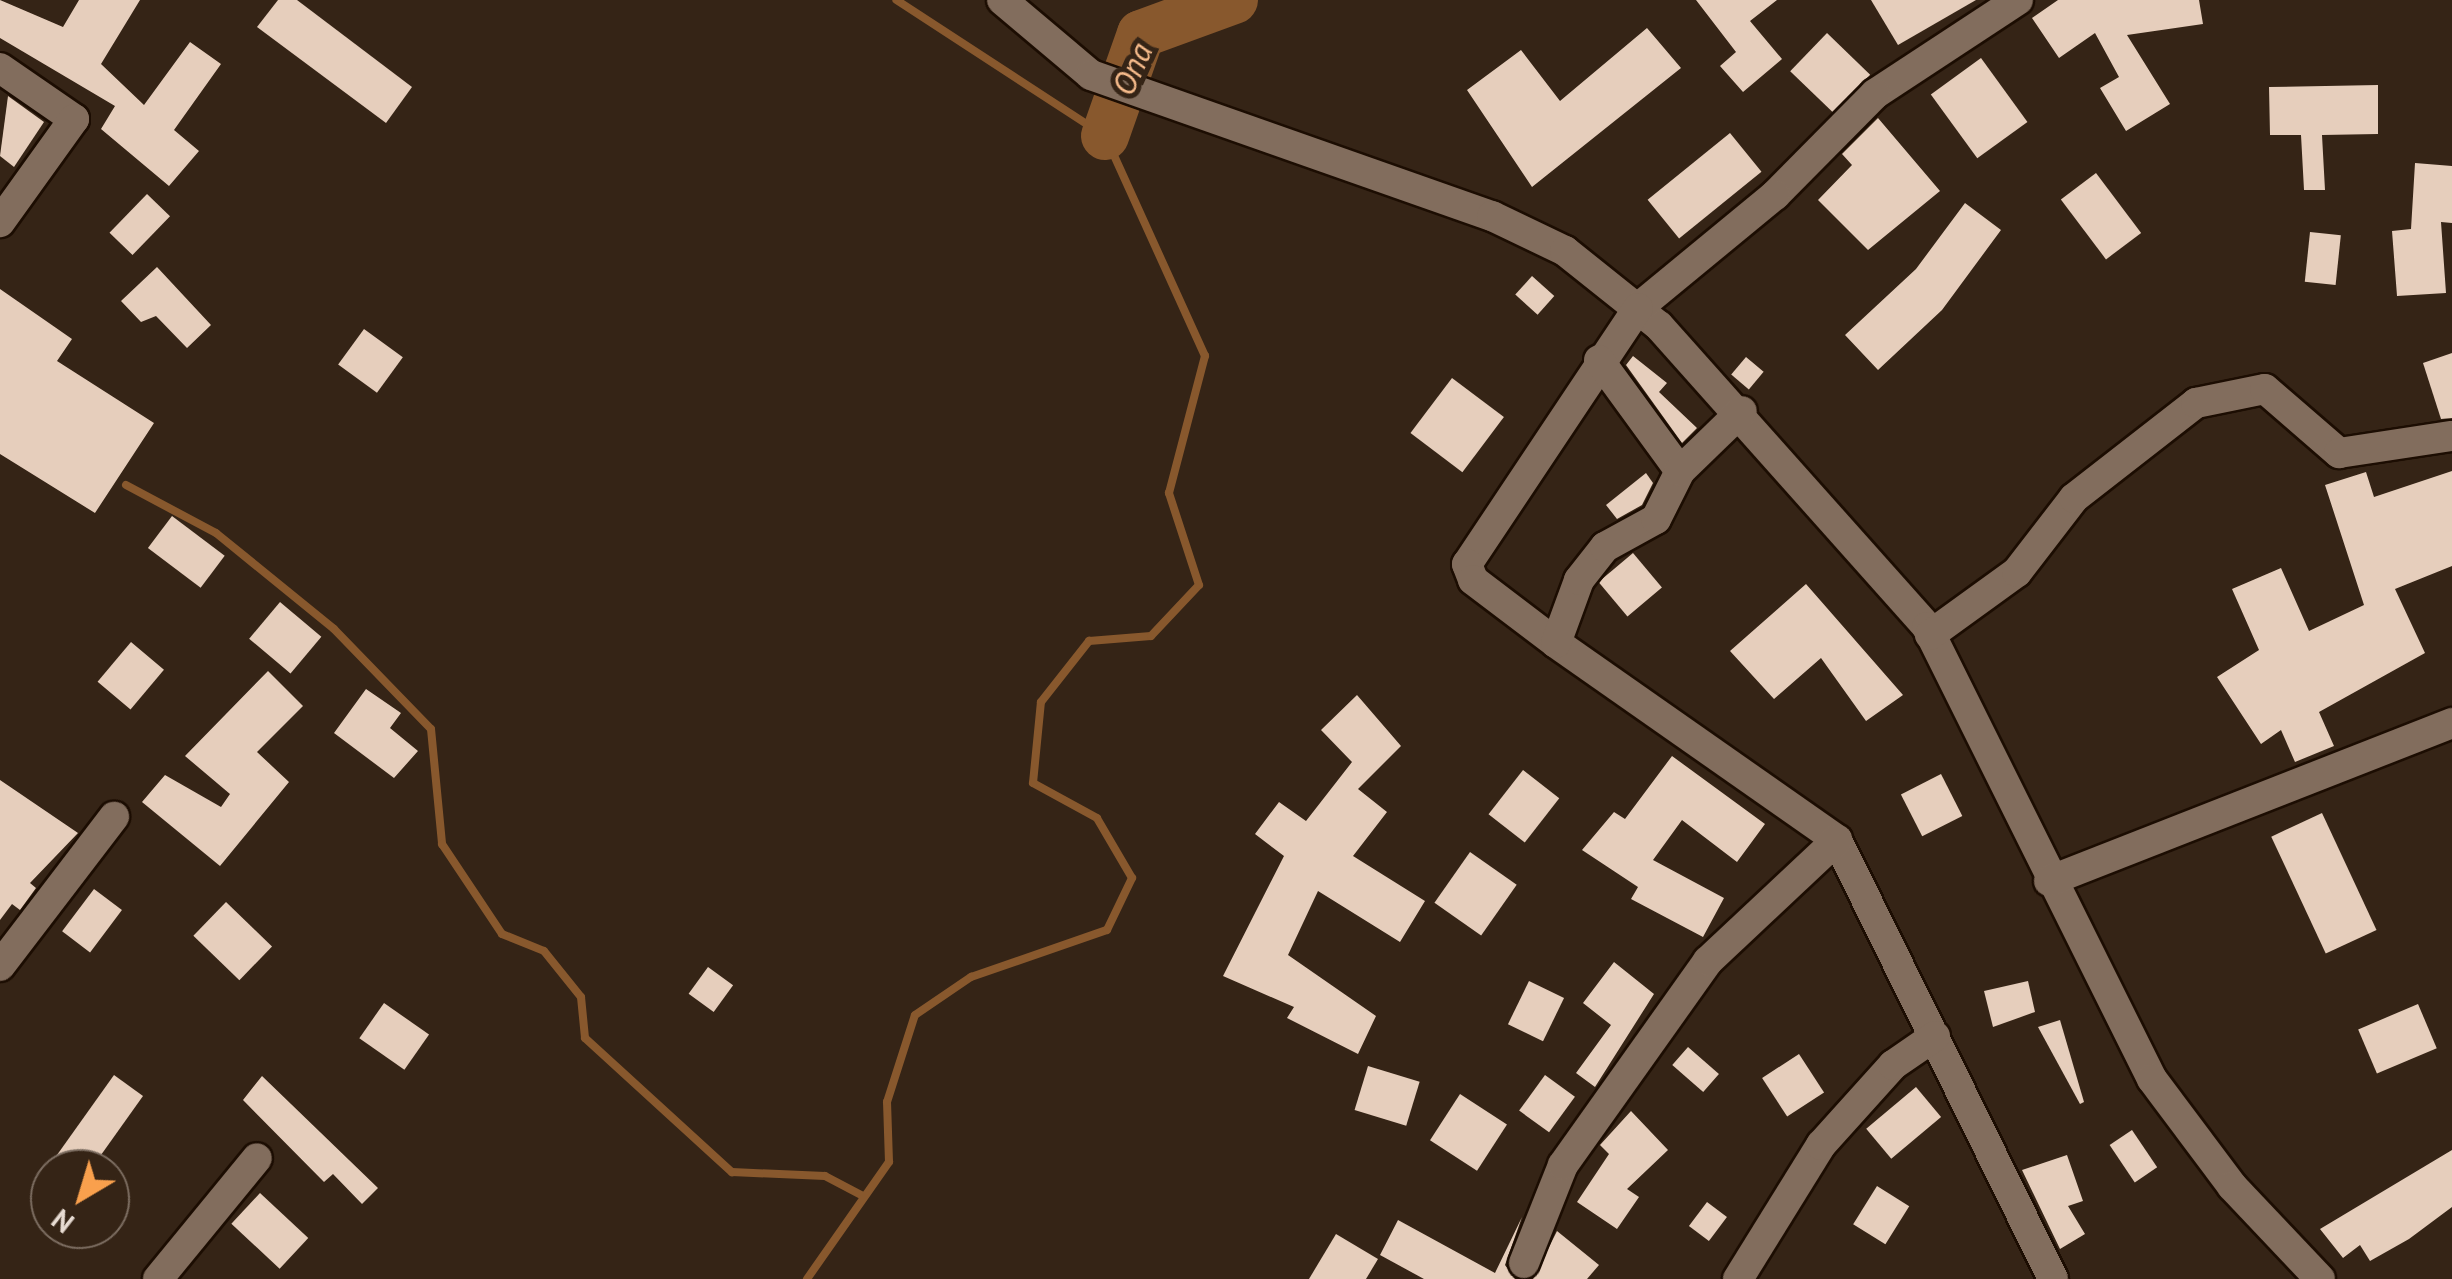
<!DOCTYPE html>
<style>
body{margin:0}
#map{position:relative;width:2452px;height:1279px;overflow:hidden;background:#352416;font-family:"PT Sans",sans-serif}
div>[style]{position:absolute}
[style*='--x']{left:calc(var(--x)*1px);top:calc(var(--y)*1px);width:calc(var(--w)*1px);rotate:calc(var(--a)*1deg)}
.stream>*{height:8px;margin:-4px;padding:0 4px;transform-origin:4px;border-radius:4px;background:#88582d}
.river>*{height:48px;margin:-24px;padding:0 24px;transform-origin:24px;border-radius:24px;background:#88582d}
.building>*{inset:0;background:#e6cebc;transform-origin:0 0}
.roads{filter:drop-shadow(2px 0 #1c0d02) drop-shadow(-2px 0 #1c0d02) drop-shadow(0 2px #1c0d02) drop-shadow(0 -2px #1c0d02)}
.street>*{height:30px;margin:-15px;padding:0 15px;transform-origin:15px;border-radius:15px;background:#826d5d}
span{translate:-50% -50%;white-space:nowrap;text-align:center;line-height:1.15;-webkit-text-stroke:10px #352416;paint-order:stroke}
.water-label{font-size:32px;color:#f6bb8b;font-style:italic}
.north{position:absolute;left:30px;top:1149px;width:100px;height:100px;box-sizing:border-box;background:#352416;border:2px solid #7c6d61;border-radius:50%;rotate:218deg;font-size:28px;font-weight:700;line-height:40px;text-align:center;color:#e7dbd2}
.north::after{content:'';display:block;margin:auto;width:35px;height:45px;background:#f9a04d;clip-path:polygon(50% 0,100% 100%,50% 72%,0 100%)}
</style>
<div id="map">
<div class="stream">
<div style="--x:126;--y:485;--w:102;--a:28.1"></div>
<div style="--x:216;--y:533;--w:152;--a:39.1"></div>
<div style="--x:334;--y:629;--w:139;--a:45.9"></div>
<div style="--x:431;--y:729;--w:116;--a:84.5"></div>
<div style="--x:442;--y:844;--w:108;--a:56.3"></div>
<div style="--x:502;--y:934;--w:45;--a:22"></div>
<div style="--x:544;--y:951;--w:59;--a:51.2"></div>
<div style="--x:581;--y:997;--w:41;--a:84.4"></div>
<div style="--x:585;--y:1038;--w:199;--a:42.4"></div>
<div style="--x:732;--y:1172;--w:93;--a:2.5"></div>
<div style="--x:825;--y:1176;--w:43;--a:27.8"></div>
<div style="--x:807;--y:1279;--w:143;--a:-55"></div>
<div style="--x:889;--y:1162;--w:60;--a:-91.9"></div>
<div style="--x:887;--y:1102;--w:91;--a:-72.2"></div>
<div style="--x:915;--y:1015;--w:68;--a:-34.2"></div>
<div style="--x:971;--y:977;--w:144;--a:-19.1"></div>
<div style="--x:1107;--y:930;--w:58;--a:-64.3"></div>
<div style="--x:1132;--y:878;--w:69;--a:-120.3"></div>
<div style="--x:1097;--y:818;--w:73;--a:-151.3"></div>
<div style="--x:1033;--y:783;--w:81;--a:-84.4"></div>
<div style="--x:1041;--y:702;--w:78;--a:-51.8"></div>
<div style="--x:1089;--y:641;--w:62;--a:-4.6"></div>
<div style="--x:1151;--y:636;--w:70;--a:-46.7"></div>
<div style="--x:1199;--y:585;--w:97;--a:-108.1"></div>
<div style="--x:1169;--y:493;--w:142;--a:-75.3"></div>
<div style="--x:1205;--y:356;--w:242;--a:-114.4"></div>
<div style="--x:1105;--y:136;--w:249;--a:-146.9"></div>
</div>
<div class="river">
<div style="--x:1105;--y:136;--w:108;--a:-70.6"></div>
<div style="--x:1141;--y:34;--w:99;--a:-20.1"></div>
</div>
<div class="building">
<div style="clip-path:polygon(0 0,63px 27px,79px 0,140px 0,101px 64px,144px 105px,190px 42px,221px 64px,174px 130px,199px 151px,169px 186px,101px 129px,115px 106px,0 38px)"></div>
<div style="clip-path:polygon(278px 0,297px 0,412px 87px,386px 123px,257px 27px)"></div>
<div style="clip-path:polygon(1696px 0,1777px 0,1750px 21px,1782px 59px,1743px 92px,1720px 66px,1736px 52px)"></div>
<div style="clip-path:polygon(1871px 0,1976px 0,1898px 45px)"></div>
<div style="clip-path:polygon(2058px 0,2199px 0,2203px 24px,2127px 35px,2170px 104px,2126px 131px,2100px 88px,2119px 77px,2095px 33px,2059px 58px,2032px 18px)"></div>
<div style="clip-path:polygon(1647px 28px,1681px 68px,1532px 187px,1467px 90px,1521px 50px,1560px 101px)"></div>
<div style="left:1827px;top:33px;width:60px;height:53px;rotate:44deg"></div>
<div style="left:1981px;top:58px;width:79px;height:62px;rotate:54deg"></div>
<div style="clip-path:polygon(2378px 85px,2378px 134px,2322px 135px,2325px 190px,2304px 190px,2301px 135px,2270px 135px,2269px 87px)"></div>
<div style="clip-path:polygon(8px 96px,44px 122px,14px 167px,0 156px)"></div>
<div style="clip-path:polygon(1878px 118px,1940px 191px,1868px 250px,1818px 200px,1852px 165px,1842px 154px)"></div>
<div style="left:1730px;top:133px;width:50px;height:106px;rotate:51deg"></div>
<div style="clip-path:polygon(2415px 163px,2452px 166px,2452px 223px,2441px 222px,2446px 293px,2397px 296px,2392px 231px,2411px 229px)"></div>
<div style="left:2096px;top:173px;width:75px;height:44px;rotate:53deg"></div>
<div style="left:147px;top:194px;width:32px;height:54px;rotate:44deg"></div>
<div style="clip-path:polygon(1965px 203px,2001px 230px,1942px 310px,1878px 370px,1845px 335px,1916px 269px)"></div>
<div style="left:2310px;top:232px;width:31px;height:50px;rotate:6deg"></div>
<div style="clip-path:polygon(157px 267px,211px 325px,187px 348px,156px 316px,141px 322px,121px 301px)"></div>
<div style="left:1532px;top:276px;width:30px;height:25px;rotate:42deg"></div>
<div style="clip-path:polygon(0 289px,72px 339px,57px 361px,154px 423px,95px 513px,0 454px)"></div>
<div style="left:364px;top:329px;width:48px;height:44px;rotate:36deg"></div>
<div style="clip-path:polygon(2452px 353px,2452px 418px,2441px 419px,2423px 363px)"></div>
<div style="clip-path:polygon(1633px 356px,1667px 383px,1659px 392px,1697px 428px,1682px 443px,1626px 365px)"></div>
<div style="left:1746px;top:357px;width:23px;height:23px;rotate:40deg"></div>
<div style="left:1452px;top:378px;width:65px;height:69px;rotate:37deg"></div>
<div style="clip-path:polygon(2452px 471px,2452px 566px,2395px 589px,2425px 653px,2319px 712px,2334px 746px,2295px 762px,2281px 730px,2261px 744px,2217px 677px,2259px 650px,2232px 589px,2281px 568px,2309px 631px,2364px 605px,2325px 485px,2366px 472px,2374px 497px)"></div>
<div style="clip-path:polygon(1646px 473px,1653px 483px,1642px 505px,1617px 519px,1606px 505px)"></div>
<div style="left:172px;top:516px;width:66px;height:40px;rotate:37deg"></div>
<div style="left:1633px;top:553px;width:45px;height:45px;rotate:50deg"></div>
<div style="clip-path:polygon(1806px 584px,1903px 695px,1866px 721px,1821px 658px,1774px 699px,1730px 651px)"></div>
<div style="left:280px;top:602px;width:54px;height:48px;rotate:40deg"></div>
<div style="left:131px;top:642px;width:43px;height:52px;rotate:40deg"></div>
<div style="clip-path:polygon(268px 671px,303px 706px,257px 752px,289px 782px,220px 866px,142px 802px,165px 775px,221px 807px,230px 794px,185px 756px)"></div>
<div style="clip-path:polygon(366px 689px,401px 713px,390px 728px,418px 751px,394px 778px,334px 733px)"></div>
<div style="clip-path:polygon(1357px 695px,1401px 746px,1358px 789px,1387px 812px,1353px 856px,1425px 901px,1400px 942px,1318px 891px,1288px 955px,1376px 1016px,1358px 1054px,1287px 1018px,1294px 1007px,1223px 976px,1284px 856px,1255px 834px,1279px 802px,1306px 821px,1352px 762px,1321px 730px)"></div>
<div style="clip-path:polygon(1672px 756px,1765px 824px,1737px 862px,1682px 820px,1653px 860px,1724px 898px,1703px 937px,1631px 899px,1638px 887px,1582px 850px,1614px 812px,1625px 819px)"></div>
<div style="left:1523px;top:770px;width:46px;height:56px;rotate:38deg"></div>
<div style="left:1941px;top:774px;width:47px;height:45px;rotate:63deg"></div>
<div style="clip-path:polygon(0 780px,78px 833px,30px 883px,36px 888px,20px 910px,12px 904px,0 920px)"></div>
<div style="left:2322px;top:813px;width:129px;height:56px;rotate:65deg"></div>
<div style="left:1470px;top:852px;width:57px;height:62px;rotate:35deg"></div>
<div style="left:94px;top:889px;width:35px;height:53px;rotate:37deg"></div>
<div style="left:226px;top:902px;width:64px;height:47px;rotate:44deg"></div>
<div style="clip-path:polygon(1614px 962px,1654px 994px,1595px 1087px,1576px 1073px,1611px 1025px,1583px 1003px)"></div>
<div style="left:708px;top:967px;width:31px;height:33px;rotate:36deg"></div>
<div style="left:1529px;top:981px;width:39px;height:48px;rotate:26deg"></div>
<div style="clip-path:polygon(2028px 981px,2035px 1012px,1993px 1027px,1984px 991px)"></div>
<div style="left:384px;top:1003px;width:55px;height:43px;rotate:35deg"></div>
<div style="left:2418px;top:1004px;width:48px;height:65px;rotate:67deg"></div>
<div style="clip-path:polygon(2060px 1020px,2084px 1102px,2080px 1104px,2038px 1027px)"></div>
<div style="left:1688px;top:1047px;width:41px;height:24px;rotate:41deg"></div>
<div style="left:1799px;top:1054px;width:46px;height:44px;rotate:57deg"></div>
<div style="left:1368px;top:1066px;width:54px;height:46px;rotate:17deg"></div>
<div style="clip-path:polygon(114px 1075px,143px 1096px,91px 1169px,47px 1169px)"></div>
<div style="left:1545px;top:1075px;width:37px;height:44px;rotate:36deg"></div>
<div style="clip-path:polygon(262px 1076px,378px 1188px,362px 1204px,333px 1174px,324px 1182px,243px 1100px)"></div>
<div style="left:1916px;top:1087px;width:39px;height:65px;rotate:50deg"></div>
<div style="left:1460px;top:1094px;width:56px;height:55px;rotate:33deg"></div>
<div style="clip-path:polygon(1631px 1111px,1668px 1150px,1627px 1189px,1639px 1197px,1617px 1229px,1577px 1202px,1609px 1154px,1600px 1145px)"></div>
<div style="left:2132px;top:1130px;width:45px;height:27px;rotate:56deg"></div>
<div style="clip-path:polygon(2452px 1150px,2452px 1207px,2409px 1239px,2370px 1261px,2360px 1245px,2343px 1258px,2320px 1229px)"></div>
<div style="clip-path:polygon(2067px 1155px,2083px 1201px,2068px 1206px,2085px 1234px,2060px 1249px,2022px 1170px)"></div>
<div style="left:1877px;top:1186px;width:38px;height:45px;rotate:32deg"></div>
<div style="left:260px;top:1193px;width:66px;height:42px;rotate:43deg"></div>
<div style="left:1707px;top:1202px;width:25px;height:30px;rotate:37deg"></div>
<div style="clip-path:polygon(1522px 1217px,1505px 1265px,1515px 1279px,1424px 1279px,1380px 1255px,1398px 1220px,1495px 1273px)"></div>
<div style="clip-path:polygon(1557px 1231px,1599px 1265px,1587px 1279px,1533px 1279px)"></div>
<div style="clip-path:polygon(1336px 1234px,1378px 1259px,1366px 1279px,1309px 1279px)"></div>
</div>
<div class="roads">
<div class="street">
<div style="--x:1002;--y:0;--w:116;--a:40.1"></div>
<div style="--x:1091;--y:75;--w:425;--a:19.4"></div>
<div style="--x:1492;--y:216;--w:81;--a:25.6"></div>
<div style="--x:1565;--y:251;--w:120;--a:38.6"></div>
<div style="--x:1659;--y:326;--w:403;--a:48.3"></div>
<div style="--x:1927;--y:627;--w:505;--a:63.54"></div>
<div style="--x:2152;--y:1079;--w:134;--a:53.2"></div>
<div style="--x:2232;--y:1186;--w:128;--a:46.6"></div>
<div style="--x:2018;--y:0;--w:171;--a:146.7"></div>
<div style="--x:1875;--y:94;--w:142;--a:134.7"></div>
<div style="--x:1775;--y:195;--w:178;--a:140.5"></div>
<div style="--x:1638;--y:308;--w:308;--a:123.7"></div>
<div style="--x:1467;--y:564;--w:17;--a:69"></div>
<div style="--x:1473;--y:580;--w:104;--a:37.2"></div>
<div style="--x:1556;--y:643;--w:343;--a:35"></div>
<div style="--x:1837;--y:840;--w:489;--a:63.8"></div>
<div style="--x:0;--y:68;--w:90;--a:34.6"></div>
<div style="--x:74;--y:119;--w:127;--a:125.7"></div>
<div style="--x:1599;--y:360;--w:137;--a:53.9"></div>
<div style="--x:1930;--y:635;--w:107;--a:-35.9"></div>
<div style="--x:2017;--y:572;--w:93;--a:-52.4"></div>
<div style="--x:2074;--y:498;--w:155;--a:-37.9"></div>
<div style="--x:2196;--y:403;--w:70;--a:-11.5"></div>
<div style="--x:2265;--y:389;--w:98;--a:40.9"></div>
<div style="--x:2339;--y:453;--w:114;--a:-8.6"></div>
<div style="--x:1556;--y:643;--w:67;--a:-69.9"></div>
<div style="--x:1579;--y:580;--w:42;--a:-51.8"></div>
<div style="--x:1605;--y:547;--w:58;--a:-28.8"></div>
<div style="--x:1656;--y:519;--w:54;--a:-63.4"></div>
<div style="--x:1680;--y:471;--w:86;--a:-44.1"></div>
<div style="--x:2049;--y:881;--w:433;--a:-21.4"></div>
<div style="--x:0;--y:966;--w:188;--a:-52.6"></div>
<div style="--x:1524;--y:1263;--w:105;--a:-68.3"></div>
<div style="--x:1563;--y:1165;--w:250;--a:-54.6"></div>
<div style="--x:1708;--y:961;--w:177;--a:-43.2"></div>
<div style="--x:158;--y:1279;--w:156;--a:-50.7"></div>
<div style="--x:1738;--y:1279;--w:158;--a:-58.2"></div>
<div style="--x:1821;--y:1145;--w:108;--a:-48"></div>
<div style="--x:1893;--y:1065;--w:51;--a:-34.6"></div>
</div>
</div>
<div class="water-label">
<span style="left:1132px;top:69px;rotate:-66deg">Ona</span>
</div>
<div class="north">N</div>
</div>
